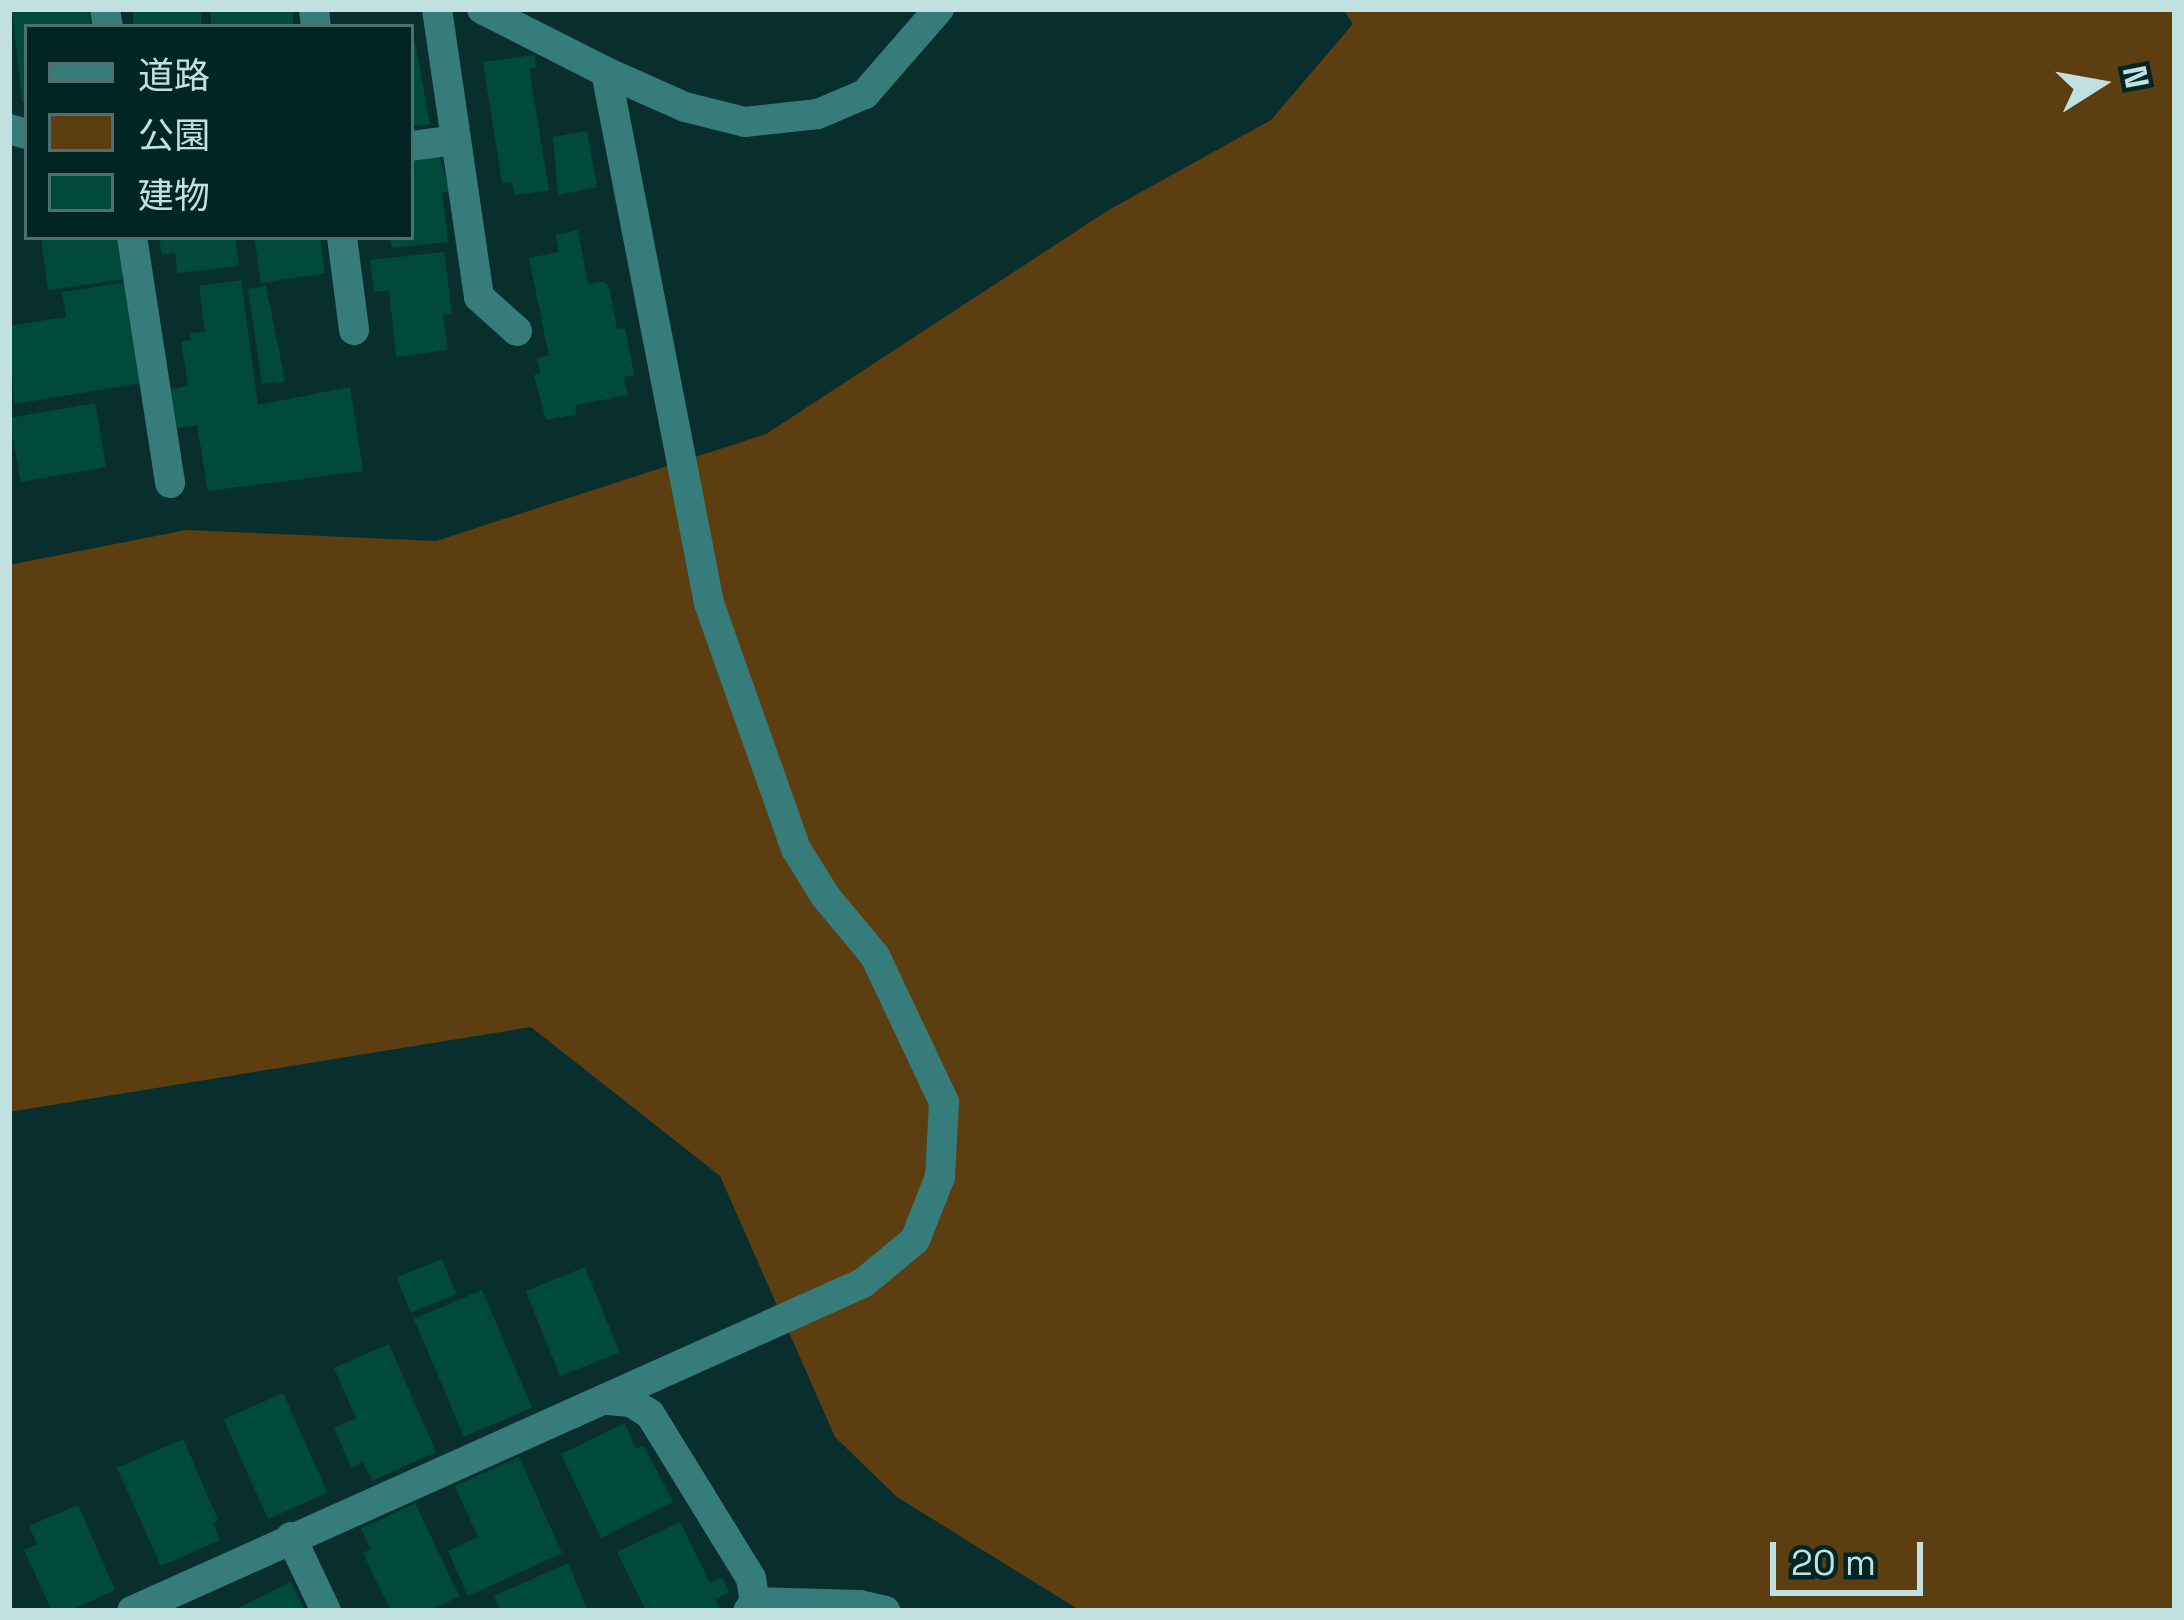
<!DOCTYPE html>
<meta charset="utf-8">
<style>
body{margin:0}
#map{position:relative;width:2184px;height:1620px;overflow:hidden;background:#082f2e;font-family:"Space Grotesk","Noto Sans JP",sans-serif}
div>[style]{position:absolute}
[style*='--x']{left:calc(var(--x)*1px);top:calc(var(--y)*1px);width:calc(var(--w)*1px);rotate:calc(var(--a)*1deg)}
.green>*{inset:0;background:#5c3e11}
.building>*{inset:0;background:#004a3b;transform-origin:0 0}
.street>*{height:30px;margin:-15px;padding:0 15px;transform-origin:15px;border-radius:15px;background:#357c7a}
span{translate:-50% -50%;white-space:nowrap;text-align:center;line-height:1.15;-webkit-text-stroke:12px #002524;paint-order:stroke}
.frame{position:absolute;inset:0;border:12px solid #c0e1e0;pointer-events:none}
.legend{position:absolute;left:24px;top:24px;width:390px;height:216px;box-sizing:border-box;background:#002524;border:3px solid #4d706f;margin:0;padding:15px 21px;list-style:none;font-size:36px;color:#c0e1e0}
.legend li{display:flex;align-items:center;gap:24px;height:60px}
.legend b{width:60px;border:3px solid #4d706f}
.north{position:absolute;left:2040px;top:24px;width:120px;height:120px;-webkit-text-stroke:9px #002524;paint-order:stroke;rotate:79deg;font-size:33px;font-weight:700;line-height:48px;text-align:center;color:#c0e1e0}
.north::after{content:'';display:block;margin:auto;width:42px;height:54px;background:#c0e1e0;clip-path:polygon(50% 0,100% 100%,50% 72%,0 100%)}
.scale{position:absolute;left:1770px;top:1542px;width:153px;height:54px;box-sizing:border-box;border:6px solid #c0e1e0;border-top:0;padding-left:15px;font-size:36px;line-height:42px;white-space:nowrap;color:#c0e1e0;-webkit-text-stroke:9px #002524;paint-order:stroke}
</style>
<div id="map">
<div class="green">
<div style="clip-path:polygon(1343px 9px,2175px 9px,2175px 1611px,1081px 1611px,897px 1497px,835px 1437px,720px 1176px,531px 1027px,9px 1112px,9px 565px,186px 530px,436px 541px,766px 434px,1107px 211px,1271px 120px,1353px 24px)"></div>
</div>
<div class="building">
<div style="clip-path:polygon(12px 9px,88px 9px,91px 27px,27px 27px,27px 102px,22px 102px)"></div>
<div style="left:133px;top:9px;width:68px;height:18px"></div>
<div style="left:211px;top:9px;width:82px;height:18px"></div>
<div style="clip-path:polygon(413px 31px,430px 124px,411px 127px,411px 32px)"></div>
<div style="clip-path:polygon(535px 55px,536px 68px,529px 68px,549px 190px,515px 195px,512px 182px,502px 183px,483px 62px)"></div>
<div style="clip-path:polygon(587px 131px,597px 187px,558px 195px,553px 137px)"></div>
<div style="clip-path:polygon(439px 157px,450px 192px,442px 192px,448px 242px,392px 248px,390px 237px,411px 237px,411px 161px)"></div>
<div style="clip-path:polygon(578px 230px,588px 284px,604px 281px,609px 287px,617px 329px,625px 328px,634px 375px,624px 377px,628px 395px,575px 405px,577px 414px,546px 420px,534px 375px,540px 374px,537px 358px,549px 356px,529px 258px,559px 252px,555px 235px)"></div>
<div style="clip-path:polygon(41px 237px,119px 237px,125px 279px,48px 290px)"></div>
<div style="clip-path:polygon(159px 237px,235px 237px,239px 266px,177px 273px,175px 253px,162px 255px)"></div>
<div style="clip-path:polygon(254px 237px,320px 237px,325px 273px,261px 283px)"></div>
<div style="clip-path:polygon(444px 252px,452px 314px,443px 315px,448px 350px,396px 357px,389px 290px,374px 292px,370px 260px)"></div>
<div style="clip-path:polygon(241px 280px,258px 405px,350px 387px,363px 471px,208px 491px,197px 425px,177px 428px,171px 389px,188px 386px,181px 342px,191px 340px,189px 333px,205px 332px,199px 286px)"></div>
<div style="clip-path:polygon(126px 282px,142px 383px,14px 404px,9px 326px,66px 317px,62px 292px)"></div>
<div style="clip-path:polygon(266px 286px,285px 381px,262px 384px,248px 289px)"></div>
<div style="left:95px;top:403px;width:65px;height:87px;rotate:80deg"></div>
<div style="left:442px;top:1259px;width:38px;height:49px;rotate:68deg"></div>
<div style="left:585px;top:1267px;width:92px;height:64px;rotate:68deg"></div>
<div style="left:482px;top:1290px;width:128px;height:74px;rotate:67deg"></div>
<div style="clip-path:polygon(389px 1344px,436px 1452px,372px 1481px,363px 1462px,351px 1468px,334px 1428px,356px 1418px,334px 1368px)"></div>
<div style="left:283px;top:1393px;width:109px;height:65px;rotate:66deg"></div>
<div style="clip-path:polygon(625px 1423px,636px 1449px,644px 1446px,673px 1502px,601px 1538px,561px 1454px)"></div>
<div style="clip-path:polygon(183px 1439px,218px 1520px,213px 1523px,220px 1540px,161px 1566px,117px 1468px)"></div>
<div style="clip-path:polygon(519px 1457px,562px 1553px,468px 1596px,448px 1551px,478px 1537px,455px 1486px)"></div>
<div style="clip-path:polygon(415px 1503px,459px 1596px,430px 1611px,391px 1611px,363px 1553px,371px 1549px,361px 1529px)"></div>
<div style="clip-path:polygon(78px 1505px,115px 1590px,69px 1611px,52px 1611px,24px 1550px,37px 1544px,29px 1526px)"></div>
<div style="clip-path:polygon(680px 1522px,710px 1583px,722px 1577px,729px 1592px,715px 1599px,720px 1607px,712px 1611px,646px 1611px,617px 1552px)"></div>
<div style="clip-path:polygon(568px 1563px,588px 1611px,501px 1611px,494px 1596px)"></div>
<div style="clip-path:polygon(291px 1582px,305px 1611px,232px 1611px)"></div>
</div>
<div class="street">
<div style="--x:105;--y:9;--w:18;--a:81"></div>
<div style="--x:314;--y:9;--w:18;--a:84"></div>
<div style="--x:437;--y:9;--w:291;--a:81.7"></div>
<div style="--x:479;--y:297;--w:51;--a:41.8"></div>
<div style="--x:606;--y:72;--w:86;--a:23.9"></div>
<div style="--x:685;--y:107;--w:62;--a:14"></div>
<div style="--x:745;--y:122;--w:73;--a:-6.3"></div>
<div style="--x:818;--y:114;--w:51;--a:-23.1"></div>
<div style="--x:865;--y:94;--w:113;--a:-49"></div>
<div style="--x:9;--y:129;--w:19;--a:16"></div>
<div style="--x:411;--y:146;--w:45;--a:-7.6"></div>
<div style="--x:132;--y:237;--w:249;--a:81.2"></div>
<div style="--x:342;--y:237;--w:94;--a:82.6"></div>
<div style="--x:608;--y:1400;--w:23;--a:5"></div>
<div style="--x:631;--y:1402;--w:22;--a:32"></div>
<div style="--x:650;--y:1414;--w:193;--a:58.4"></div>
<div style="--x:751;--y:1578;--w:24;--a:81"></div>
<div style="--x:755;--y:1602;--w:11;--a:128"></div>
<div style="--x:291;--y:1537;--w:82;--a:64.7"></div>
<div style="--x:755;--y:1602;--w:105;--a:1.6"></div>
<div style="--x:860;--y:1605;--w:26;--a:13"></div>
<div style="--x:132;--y:1611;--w:801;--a:-24.17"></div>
<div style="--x:863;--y:1283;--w:67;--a:-39.6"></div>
<div style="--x:915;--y:1240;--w:68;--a:-68.4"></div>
<div style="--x:940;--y:1177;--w:75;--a:-86.9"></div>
<div style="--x:944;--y:1102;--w:161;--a:-115.3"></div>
<div style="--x:875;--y:956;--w:77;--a:-129.7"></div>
<div style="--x:826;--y:897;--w:57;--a:-122"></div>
<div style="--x:796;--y:849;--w:261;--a:-109.5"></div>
<div style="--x:709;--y:603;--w:541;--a:-100.98"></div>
<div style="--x:606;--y:72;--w:139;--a:-153.1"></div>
</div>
<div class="frame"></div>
<ul class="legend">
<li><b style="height:15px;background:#357c7a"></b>道路</li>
<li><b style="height:33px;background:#5c3e11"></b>公園</li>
<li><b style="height:33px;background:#004a3b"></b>建物</li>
</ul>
<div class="north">N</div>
<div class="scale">20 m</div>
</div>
